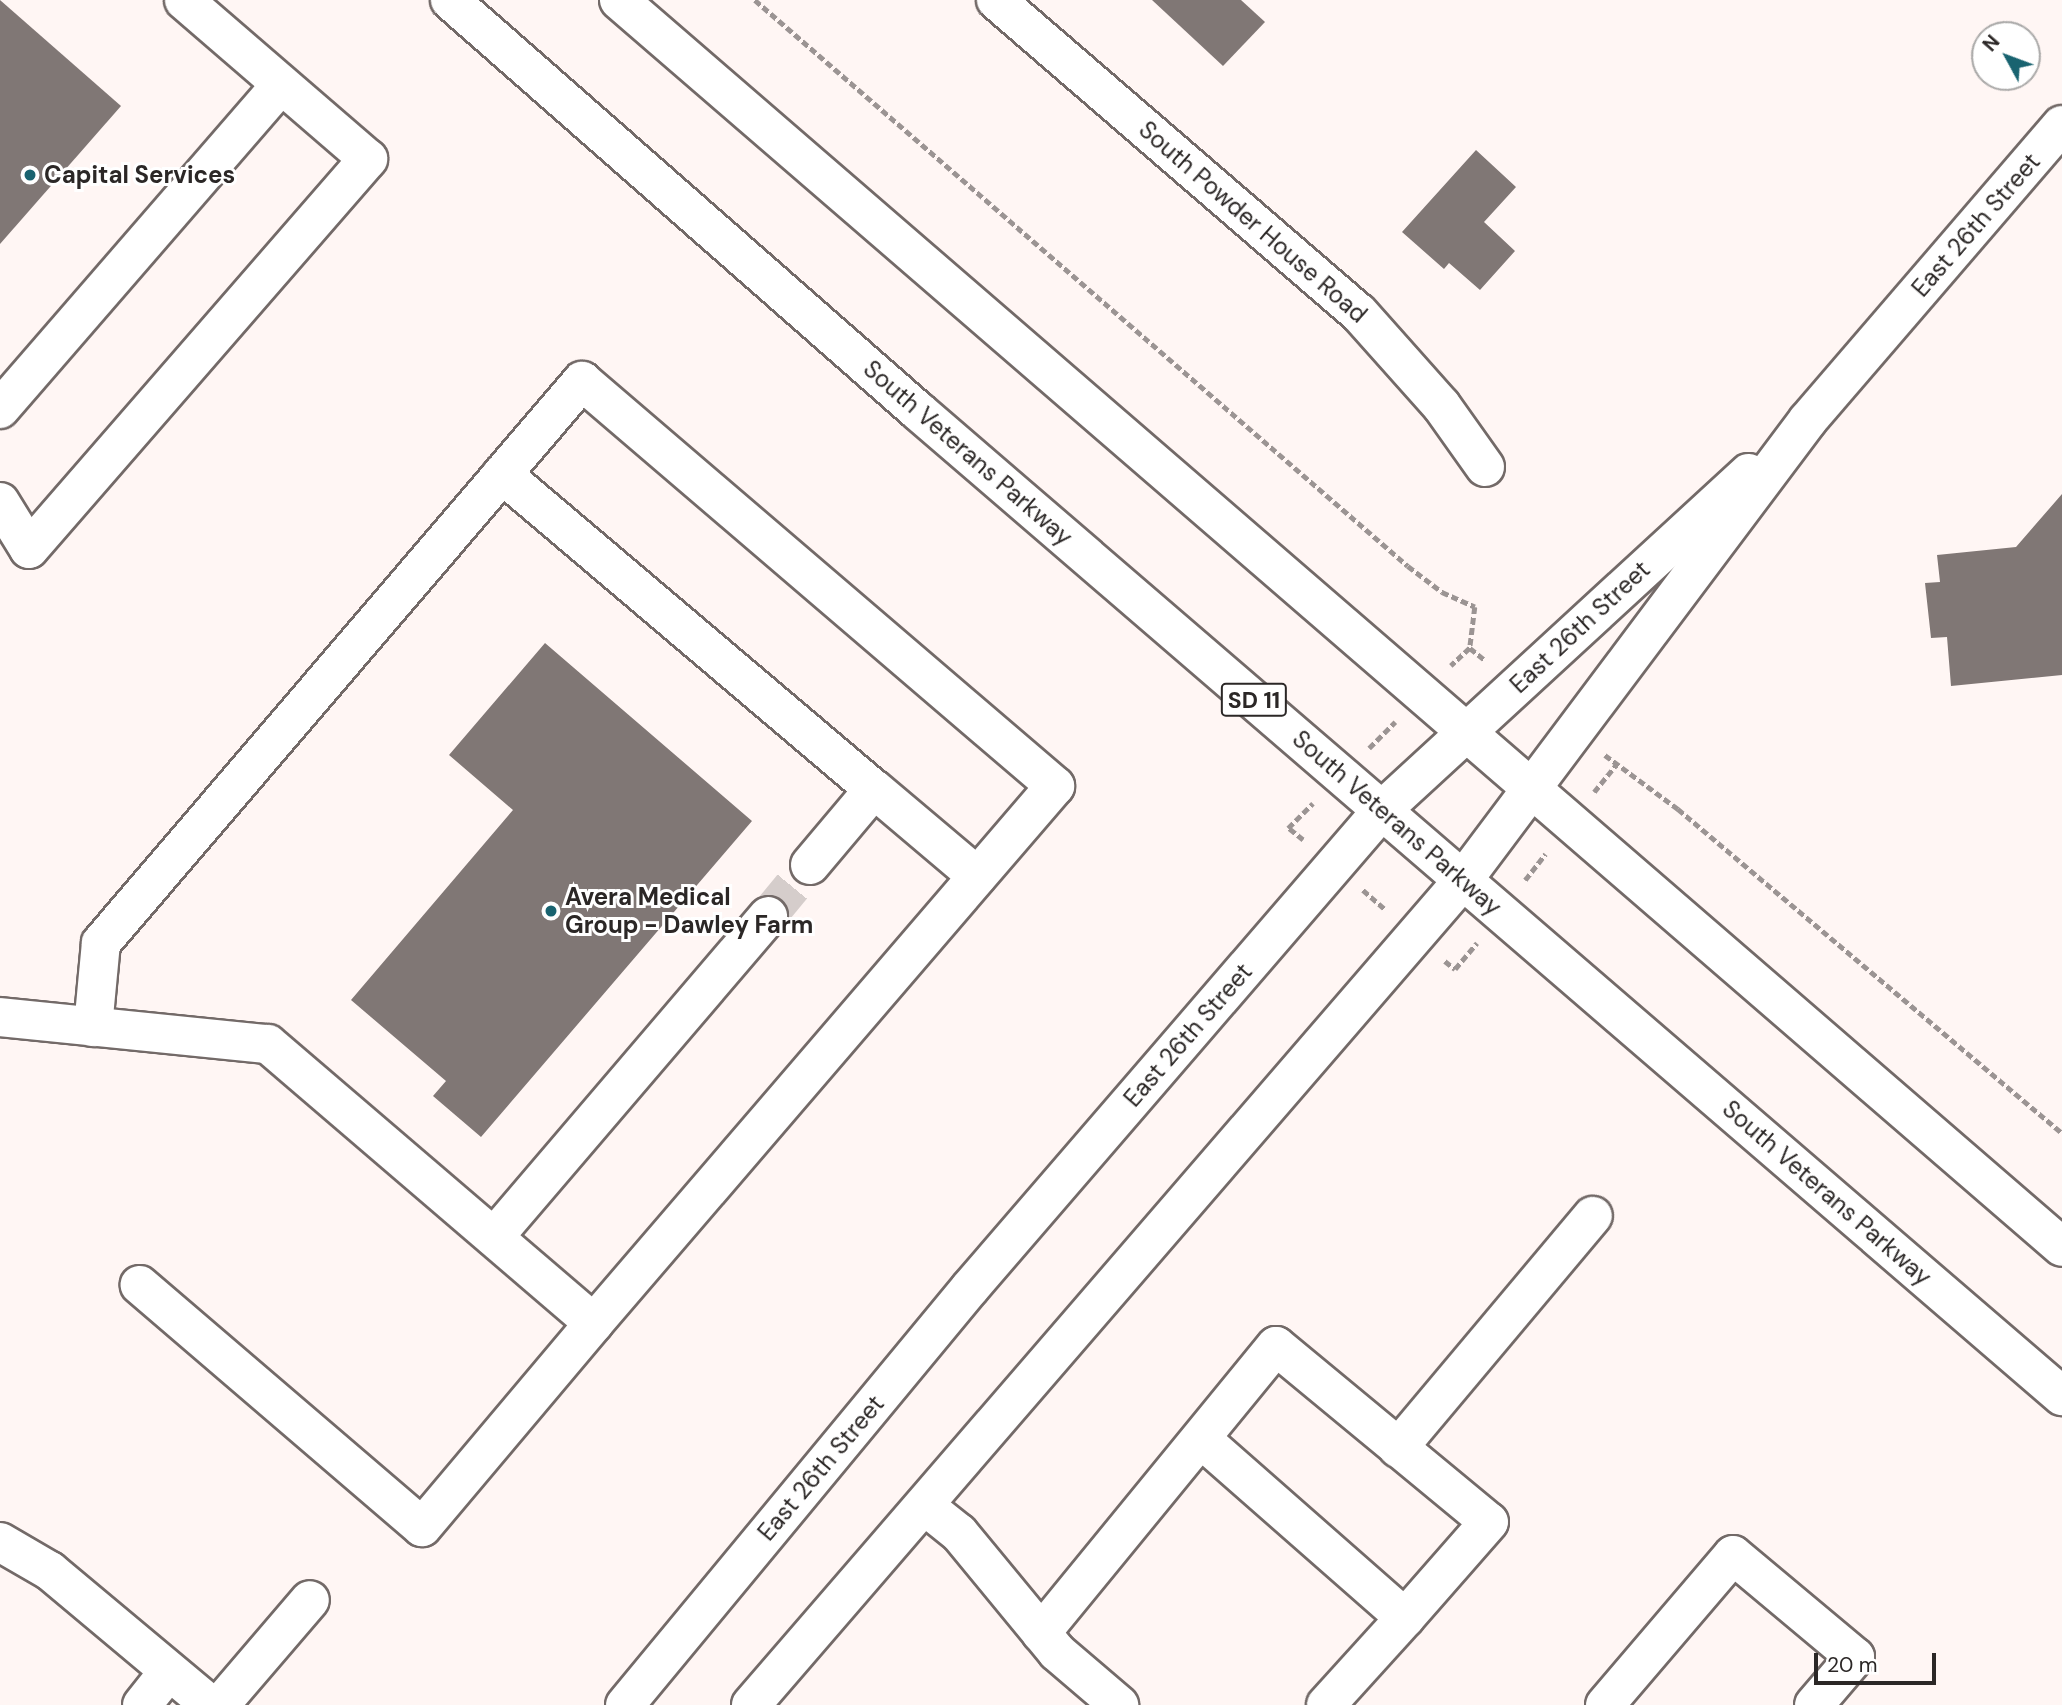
<!DOCTYPE html>
<style>
body{margin:0}
#map{position:relative;width:2062px;height:1705px;overflow:hidden;background:#fff6f4;font-family:"DM Sans",sans-serif}
div>[style]{position:absolute}
[style*='--x']{left:calc(var(--x)*1px);top:calc(var(--y)*1px);width:calc(var(--w)*1px);rotate:calc(var(--a)*1deg)}
.building>*{inset:0;background:#807775}
.minor-tunnel>*{height:38px;margin-top:-19px;transform-origin:0;background:repeating-linear-gradient(90deg,#d5cdcb 0 38px,transparent 0 57px)}
.path>*{height:4.5px;margin-top:-2.25px;transform-origin:0;background:repeating-linear-gradient(90deg,#9b9493 0 7px,transparent 0 10.5px)}
.roads{filter:drop-shadow(2px 0 #736a68) drop-shadow(-2px 0 #736a68) drop-shadow(0 2px #736a68) drop-shadow(0 -2px #736a68)}
.minor>*{height:38px;margin:-19px;padding:0 19px;transform-origin:19px;border-radius:19px;background:#fff}
.major>*{height:38px;margin:-19px;padding:0 19px;transform-origin:19px;border-radius:19px;background:#fff}
.highway>*{height:38px;margin:-19px;padding:0 19px;transform-origin:19px;border-radius:19px;background:#fff}
.dots>*{width:19px;height:19px;translate:-50% -50%;box-sizing:border-box;border:4px solid #fff;border-radius:50%}
span{translate:-50% -50%;white-space:nowrap;text-align:center;line-height:1.15;-webkit-text-stroke:6px #fff;paint-order:stroke}
.shield-label span{padding:2px 5px;background:#fff;border:2px solid;border-radius:5px;-webkit-text-stroke-width:0}
.shield-label{font-size:23px;color:#2b2726;font-weight:700}
.poi-label{font-size:24px;color:#2b2726;font-weight:700}
.left{translate:0 -50%;text-align:left}
.street-label{font-size:24px;color:#2b2726}
.north{position:absolute;left:1971px;top:21px;width:70px;height:70px;box-sizing:border-box;background:#fff;border:2px solid #aaa9a8;border-radius:50%;rotate:311deg;font-size:19px;font-weight:700;line-height:28px;text-align:center;color:#2b2726}
.north::after{content:'';display:block;margin:auto;width:24px;height:32px;background:#196370;clip-path:polygon(50% 0,100% 100%,50% 72%,0 100%)}
.scale{position:absolute;left:1814px;top:1653px;width:122px;height:32px;box-sizing:border-box;border:4px solid #2b2726;border-top:0;padding-left:9px;font-size:21px;line-height:24px;white-space:nowrap;color:#2b2726;-webkit-text-stroke:5px #fff;paint-order:stroke}
</style>
<div id="map">
<div class="building">
<div style="clip-path:polygon(0 0,121px 106px,0 244px)"></div>
<div style="clip-path:polygon(1152px 0,1241px 0,1265px 22px,1223px 66px)"></div>
<div style="clip-path:polygon(1476px 150px,1516px 187px,1484px 222px,1515px 251px,1480px 290px,1449px 263px,1444px 269px,1402px 232px)"></div>
<div style="clip-path:polygon(2062px 494px,2062px 675px,1951px 686px,1947px 637px,1931px 638px,1925px 583px,1940px 582px,1937px 555px,2016px 547px)"></div>
<div style="clip-path:polygon(545px 643px,752px 821px,481px 1137px,433px 1096px,446px 1081px,351px 1000px,513px 810px,449px 755px)"></div>
</div>
<div class="minor-tunnel">
<div style="--x:768;--y:916;--w:66;--a:-50.5"></div>
</div>
<div class="path">
<div style="--x:755;--y:0;--w:864;--a:40.92"></div>
<div style="--x:1408;--y:566;--w:43;--a:37.4"></div>
<div style="--x:1442;--y:592;--w:36;--a:24"></div>
<div style="--x:1475;--y:607;--w:41;--a:97"></div>
<div style="--x:1470;--y:648;--w:26;--a:137"></div>
<div style="--x:1470;--y:648;--w:19;--a:39"></div>
<div style="--x:1369;--y:748;--w:37;--a:-45"></div>
<div style="--x:1605;--y:755;--w:91;--a:36.5"></div>
<div style="--x:1678;--y:809;--w:502;--a:40.16"></div>
<div style="--x:1594;--y:792;--w:35;--a:-51"></div>
<div style="--x:1303;--y:840;--w:19;--a:-141"></div>
<div style="--x:1288;--y:828;--w:35;--a:-45"></div>
<div style="--x:1525;--y:880;--w:33;--a:-52"></div>
<div style="--x:1363;--y:890;--w:30;--a:41"></div>
<div style="--x:1445;--y:961;--w:13;--a:39"></div>
<div style="--x:1455;--y:969;--w:34;--a:-50"></div>
</div>
<div class="roads">
<div class="minor">
<div style="--x:996;--y:0;--w:478;--a:40.8"></div>
<div style="--x:1358;--y:312;--w:125;--a:48.3"></div>
<div style="--x:1441;--y:405;--w:76;--a:54.6"></div>
<div style="--x:0;--y:409;--w:429;--a:-49.1"></div>
<div style="--x:502;--y:474;--w:487;--a:40.3"></div>
<div style="--x:0;--y:502;--w:55;--a:58.3"></div>
<div style="--x:29;--y:549;--w:517;--a:-49"></div>
<div style="--x:368;--y:159;--w:243;--a:-139.2"></div>
<div style="--x:810;--y:865;--w:99;--a:-49.9"></div>
<div style="--x:874;--y:789;--w:135;--a:40.2"></div>
<div style="--x:0;--y:1017;--w:269;--a:5.8"></div>
<div style="--x:268;--y:1044;--w:429;--a:40.6"></div>
<div style="--x:594;--y:1323;--w:267;--a:130.1"></div>
<div style="--x:422;--y:1527;--w:372;--a:-139.4"></div>
<div style="--x:93;--y:1027;--w:84;--a:-84.6"></div>
<div style="--x:101;--y:943;--w:740;--a:-49.44"></div>
<div style="--x:582;--y:381;--w:623;--a:40.57"></div>
<div style="--x:1055;--y:786;--w:708;--a:130.65"></div>
<div style="--x:494;--y:1237;--w:422;--a:-49.5"></div>
<div style="--x:1398;--y:1448;--w:303;--a:-50"></div>
<div style="--x:925;--y:1506;--w:43;--a:38.5"></div>
<div style="--x:959;--y:1533;--w:154;--a:50.5"></div>
<div style="--x:1057;--y:1652;--w:82;--a:40.5"></div>
<div style="--x:0;--y:1542;--w:58;--a:30.1"></div>
<div style="--x:50;--y:1571;--w:209;--a:39.9"></div>
<div style="--x:1041;--y:1633;--w:371;--a:-50.7"></div>
<div style="--x:1276;--y:1346;--w:276;--a:39.6"></div>
<div style="--x:1489;--y:1522;--w:128;--a:131.2"></div>
<div style="--x:1405;--y:1618;--w:271;--a:-138.7"></div>
<div style="--x:142;--y:1705;--w:43;--a:-51.5"></div>
<div style="--x:220;--y:1705;--w:138;--a:-49.4"></div>
<div style="--x:1326;--y:1705;--w:118;--a:-47.8"></div>
<div style="--x:1605;--y:1705;--w:197;--a:-49.5"></div>
<div style="--x:1733;--y:1555;--w:159;--a:39.9"></div>
<div style="--x:1855;--y:1657;--w:63;--a:130.5"></div>
</div>
<div class="major">
<div style="--x:625;--y:1705;--w:541;--a:-50.4"></div>
<div style="--x:970;--y:1288;--w:631;--a:-49.24"></div>
<div style="--x:1382;--y:810;--w:498;--a:-42.6"></div>
<div style="--x:751;--y:1705;--w:1090;--a:-49.2"></div>
<div style="--x:1463;--y:880;--w:575;--a:-53.13"></div>
<div style="--x:1808;--y:420;--w:389;--a:-49.3"></div>
</div>
<div class="highway">
<div style="--x:450;--y:0;--w:623;--a:41.29"></div>
<div style="--x:918;--y:411;--w:1510;--a:40.73"></div>
<div style="--x:619;--y:0;--w:1907;--a:40.83"></div>
</div>
</div>
<div class="dots">
<div style="left:30px;top:175px;background:#196370"></div>
<div style="left:551px;top:911px;background:#196370"></div>
</div>
<div class="shield-label">
<span style="left:1254px;top:700px">SD 11</span>
</div>
<div class="poi-label">
<span class="left" style="left:44px;top:175px">Capital Services</span>
<span class="left" style="left:565px;top:911px">Avera Medical<br>Group - Dawley Farm</span>
</div>
<div class="street-label">
<span style="left:1253px;top:222px;rotate:41deg">South Powder House Road</span>
<span style="left:1976px;top:225px;rotate:-49deg">East 26th Street</span>
<span style="left:968px;top:453px;rotate:41deg">South Veterans Parkway</span>
<span style="left:1580px;top:627px;rotate:-43deg">East 26th Street</span>
<span style="left:1397px;top:823px;rotate:41deg">South Veterans Parkway</span>
<span style="left:1188px;top:1035px;rotate:-49deg">East 26th Street</span>
<span style="left:1827px;top:1193px;rotate:41deg">South Veterans Parkway</span>
<span style="left:821px;top:1468px;rotate:-50deg">East 26th Street</span>
</div>
<div class="north">N</div>
<div class="scale">20 m</div>
</div>
